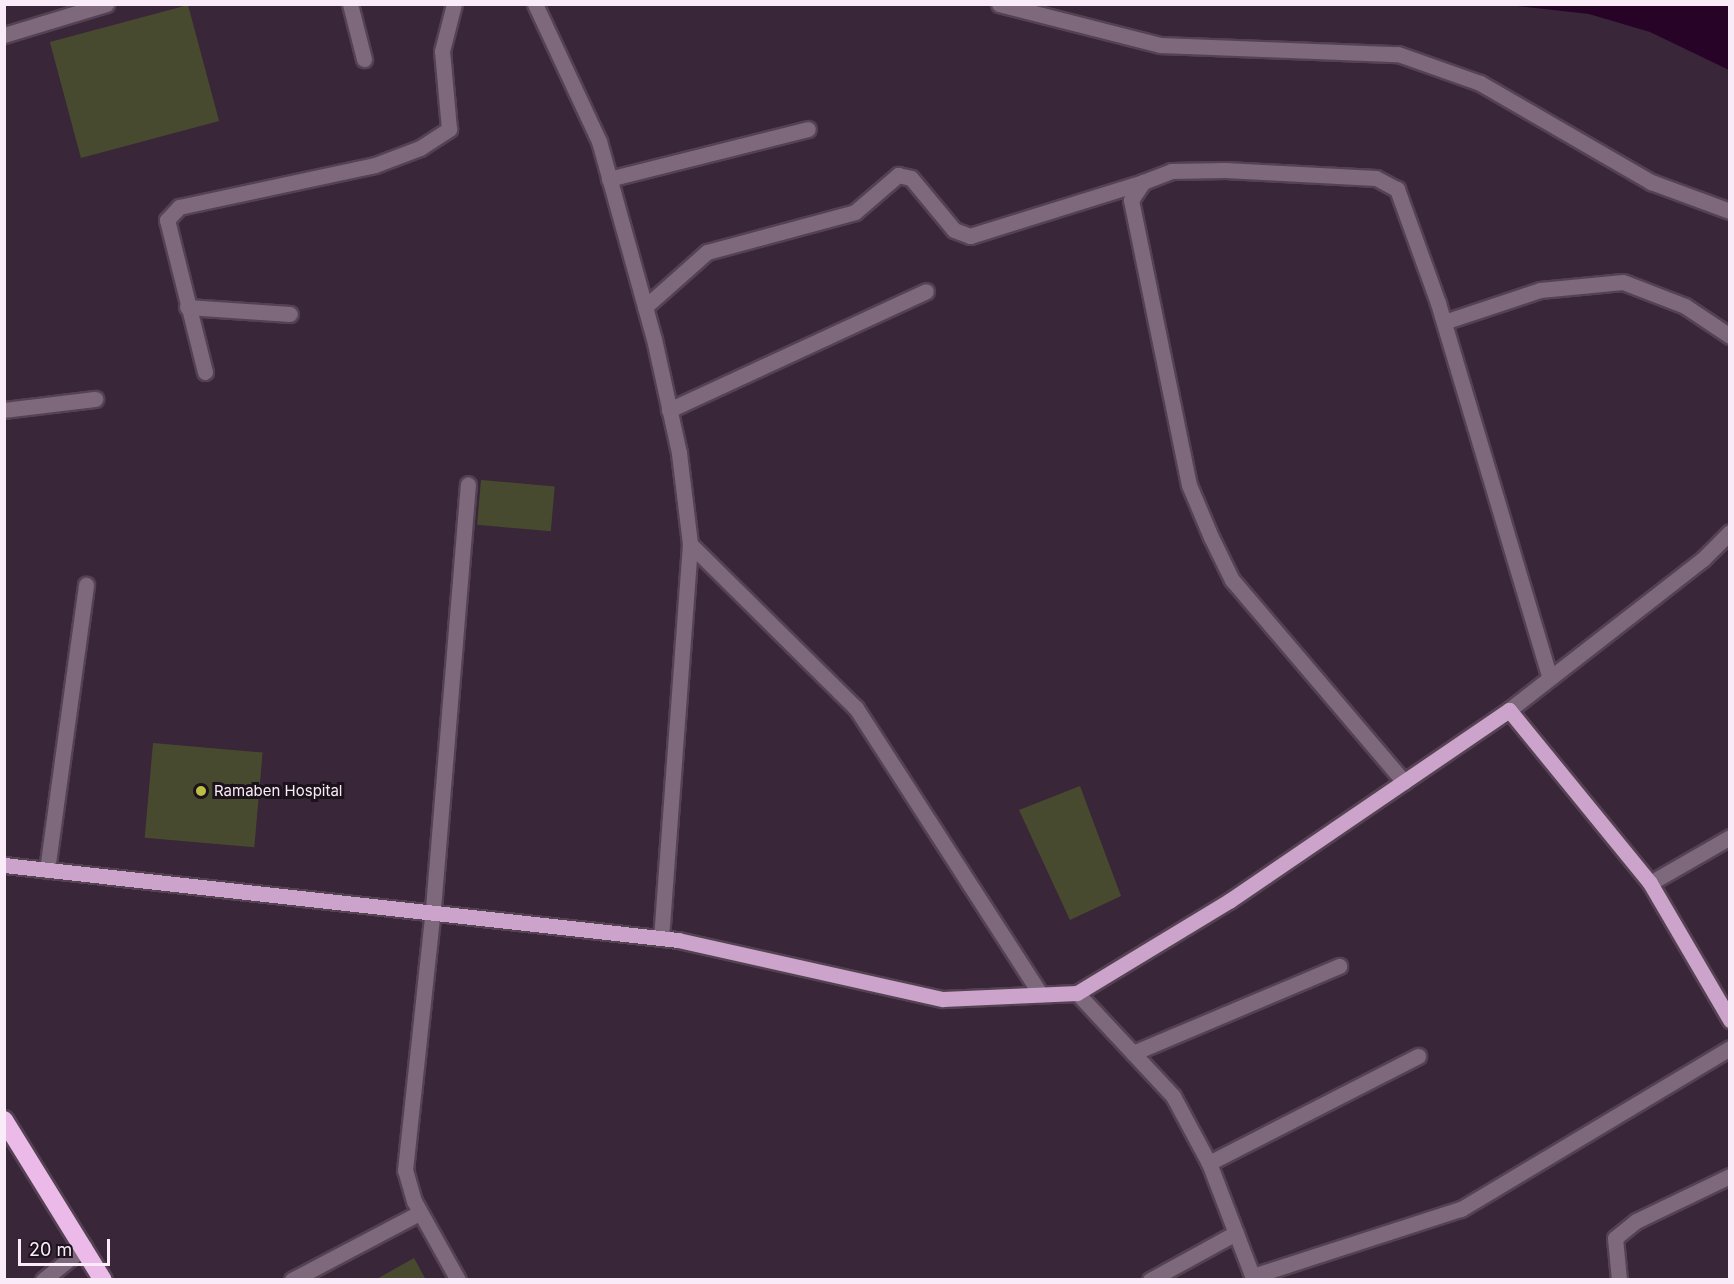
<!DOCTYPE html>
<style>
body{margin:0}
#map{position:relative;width:1734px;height:1284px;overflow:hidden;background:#392638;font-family:Inter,sans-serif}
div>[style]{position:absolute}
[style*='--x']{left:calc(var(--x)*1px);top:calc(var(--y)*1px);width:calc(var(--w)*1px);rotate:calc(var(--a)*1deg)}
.water>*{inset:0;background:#280328}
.building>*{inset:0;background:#484a2f;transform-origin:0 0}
.roads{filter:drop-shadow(2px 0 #544253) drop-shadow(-2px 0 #544253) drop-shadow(0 2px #544253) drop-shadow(0 -2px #544253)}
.minor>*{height:15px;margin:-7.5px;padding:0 7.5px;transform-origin:7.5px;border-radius:7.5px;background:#7d697b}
.major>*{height:15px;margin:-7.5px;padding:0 7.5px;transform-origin:7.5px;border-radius:7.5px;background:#cca3ca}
.highway>*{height:18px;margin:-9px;padding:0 9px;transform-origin:9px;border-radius:9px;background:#ebbae9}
.dots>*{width:16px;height:16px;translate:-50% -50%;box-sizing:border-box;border:3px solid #1b121b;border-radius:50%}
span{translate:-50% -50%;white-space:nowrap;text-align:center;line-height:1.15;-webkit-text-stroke:6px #1b121b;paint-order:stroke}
.poi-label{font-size:15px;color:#f9ecf8}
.left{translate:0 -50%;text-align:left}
.frame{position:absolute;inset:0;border:6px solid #f9ecf8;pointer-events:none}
.scale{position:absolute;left:18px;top:1239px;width:92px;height:27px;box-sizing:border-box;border:3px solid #f9ecf8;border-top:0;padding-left:8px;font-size:18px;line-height:21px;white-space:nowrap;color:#f9ecf8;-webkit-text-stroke:4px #1b121b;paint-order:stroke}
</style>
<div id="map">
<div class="water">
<div style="clip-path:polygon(1508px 5px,1729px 5px,1729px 70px,1650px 32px,1589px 14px)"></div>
</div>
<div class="building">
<div style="left:188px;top:5px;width:120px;height:143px;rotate:75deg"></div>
<div style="left:481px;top:480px;width:74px;height:45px;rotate:5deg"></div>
<div style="left:153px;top:743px;width:110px;height:95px;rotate:5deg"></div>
<div style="clip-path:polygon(1080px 786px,1121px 896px,1070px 920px,1019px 810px)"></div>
<div style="clip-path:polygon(414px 1258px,426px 1280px,375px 1280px)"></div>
</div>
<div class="roads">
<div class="minor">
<div style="--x:350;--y:4;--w:57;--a:75.7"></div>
<div style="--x:535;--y:4;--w:151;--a:65"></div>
<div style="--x:599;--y:141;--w:205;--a:74.5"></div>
<div style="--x:654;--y:339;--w:117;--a:77.6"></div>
<div style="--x:679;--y:453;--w:92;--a:83.1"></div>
<div style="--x:690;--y:544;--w:395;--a:94.2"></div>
<div style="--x:999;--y:4;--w:166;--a:14.3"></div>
<div style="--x:1160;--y:45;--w:238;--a:2.2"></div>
<div style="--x:1398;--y:54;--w:87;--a:19.5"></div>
<div style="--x:1480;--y:83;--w:198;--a:30.1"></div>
<div style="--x:1651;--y:182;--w:84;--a:20.2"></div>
<div style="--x:4;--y:35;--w:107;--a:-16.9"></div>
<div style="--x:609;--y:179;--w:205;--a:-14.1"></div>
<div style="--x:187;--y:307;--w:103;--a:3.9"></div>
<div style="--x:645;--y:307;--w:83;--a:-41.6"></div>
<div style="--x:707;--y:252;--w:153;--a:-15.1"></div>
<div style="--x:855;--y:212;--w:57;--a:-40.7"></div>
<div style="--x:898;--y:175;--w:13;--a:13"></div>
<div style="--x:911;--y:178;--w:67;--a:50.4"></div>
<div style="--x:954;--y:230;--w:17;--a:21"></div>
<div style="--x:970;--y:236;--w:181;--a:-17.3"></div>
<div style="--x:1444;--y:322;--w:101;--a:-18.4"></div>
<div style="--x:1540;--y:290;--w:83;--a:-5.5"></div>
<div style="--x:1623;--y:282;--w:66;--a:21.2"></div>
<div style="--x:1685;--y:306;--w:54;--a:33.7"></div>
<div style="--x:205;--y:372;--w:157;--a:-104"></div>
<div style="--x:167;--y:220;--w:18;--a:-47"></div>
<div style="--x:179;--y:207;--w:200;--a:-12.1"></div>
<div style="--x:375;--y:165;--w:48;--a:-20.7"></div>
<div style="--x:420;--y:148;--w:35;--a:-33"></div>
<div style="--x:449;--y:129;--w:78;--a:-95.1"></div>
<div style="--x:442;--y:51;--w:49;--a:-75.7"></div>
<div style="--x:4;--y:410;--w:92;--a:-6.9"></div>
<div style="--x:669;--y:410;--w:283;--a:-24.8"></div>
<div style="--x:690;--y:544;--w:233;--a:44.7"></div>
<div style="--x:856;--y:708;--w:341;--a:57.2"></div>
<div style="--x:1509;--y:710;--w:246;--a:-37.9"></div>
<div style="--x:1703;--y:559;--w:38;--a:-45"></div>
<div style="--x:1404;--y:782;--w:265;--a:-130.4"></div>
<div style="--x:1232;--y:580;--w:48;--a:-116"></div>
<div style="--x:1211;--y:537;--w:56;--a:-112.9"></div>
<div style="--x:1189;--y:485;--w:291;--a:-101.5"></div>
<div style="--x:1131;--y:200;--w:22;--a:-56"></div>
<div style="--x:1143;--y:182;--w:30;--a:-21"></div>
<div style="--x:1171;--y:171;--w:54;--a:-1.1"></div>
<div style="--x:1225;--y:170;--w:151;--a:3"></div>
<div style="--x:1376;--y:178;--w:24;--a:28"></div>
<div style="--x:1397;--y:189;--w:121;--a:70.2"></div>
<div style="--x:1438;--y:303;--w:391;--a:73.4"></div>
<div style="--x:47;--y:870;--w:288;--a:-82.2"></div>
<div style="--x:1650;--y:883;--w:92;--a:-29.9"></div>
<div style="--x:1077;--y:993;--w:141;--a:47"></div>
<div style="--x:1173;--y:1096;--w:76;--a:61.8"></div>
<div style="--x:1209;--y:1163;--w:125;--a:69"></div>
<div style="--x:1133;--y:1053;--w:224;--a:-22.9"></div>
<div style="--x:1209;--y:1163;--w:235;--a:-27.1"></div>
<div style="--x:1253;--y:1276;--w:219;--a:-17.9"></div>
<div style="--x:1461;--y:1209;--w:313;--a:-30.9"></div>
<div style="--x:43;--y:1280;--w:53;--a:-38.8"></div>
<div style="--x:292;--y:1280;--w:144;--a:-27.8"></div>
<div style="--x:458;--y:1280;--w:90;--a:-119.1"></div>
<div style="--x:414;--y:1201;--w:32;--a:-106"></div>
<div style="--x:405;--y:1170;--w:262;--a:-83.9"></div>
<div style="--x:433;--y:909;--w:426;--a:-85.3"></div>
<div style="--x:1150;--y:1280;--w:98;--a:-28.7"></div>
<div style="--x:1619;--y:1280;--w:42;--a:-95.4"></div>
<div style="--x:1615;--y:1238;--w:27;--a:-39"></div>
<div style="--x:1636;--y:1221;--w:104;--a:-25.6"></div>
</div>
<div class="major">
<div style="--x:4;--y:865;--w:678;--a:6.35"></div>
<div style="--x:678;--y:940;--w:271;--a:12.6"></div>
<div style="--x:943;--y:999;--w:134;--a:-2.6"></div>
<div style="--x:1077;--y:993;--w:178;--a:-31.2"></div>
<div style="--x:1229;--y:901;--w:339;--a:-34.3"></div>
<div style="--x:1509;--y:710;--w:223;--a:50.8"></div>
<div style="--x:1650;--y:883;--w:159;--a:59.7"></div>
</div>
<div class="highway">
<div style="--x:4;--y:1120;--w:188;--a:58.3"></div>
</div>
</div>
<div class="dots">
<div style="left:201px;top:791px;background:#bbc045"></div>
</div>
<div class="poi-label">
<span class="left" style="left:214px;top:791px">Ramaben Hospital</span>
</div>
<div class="frame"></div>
<div class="scale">20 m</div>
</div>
